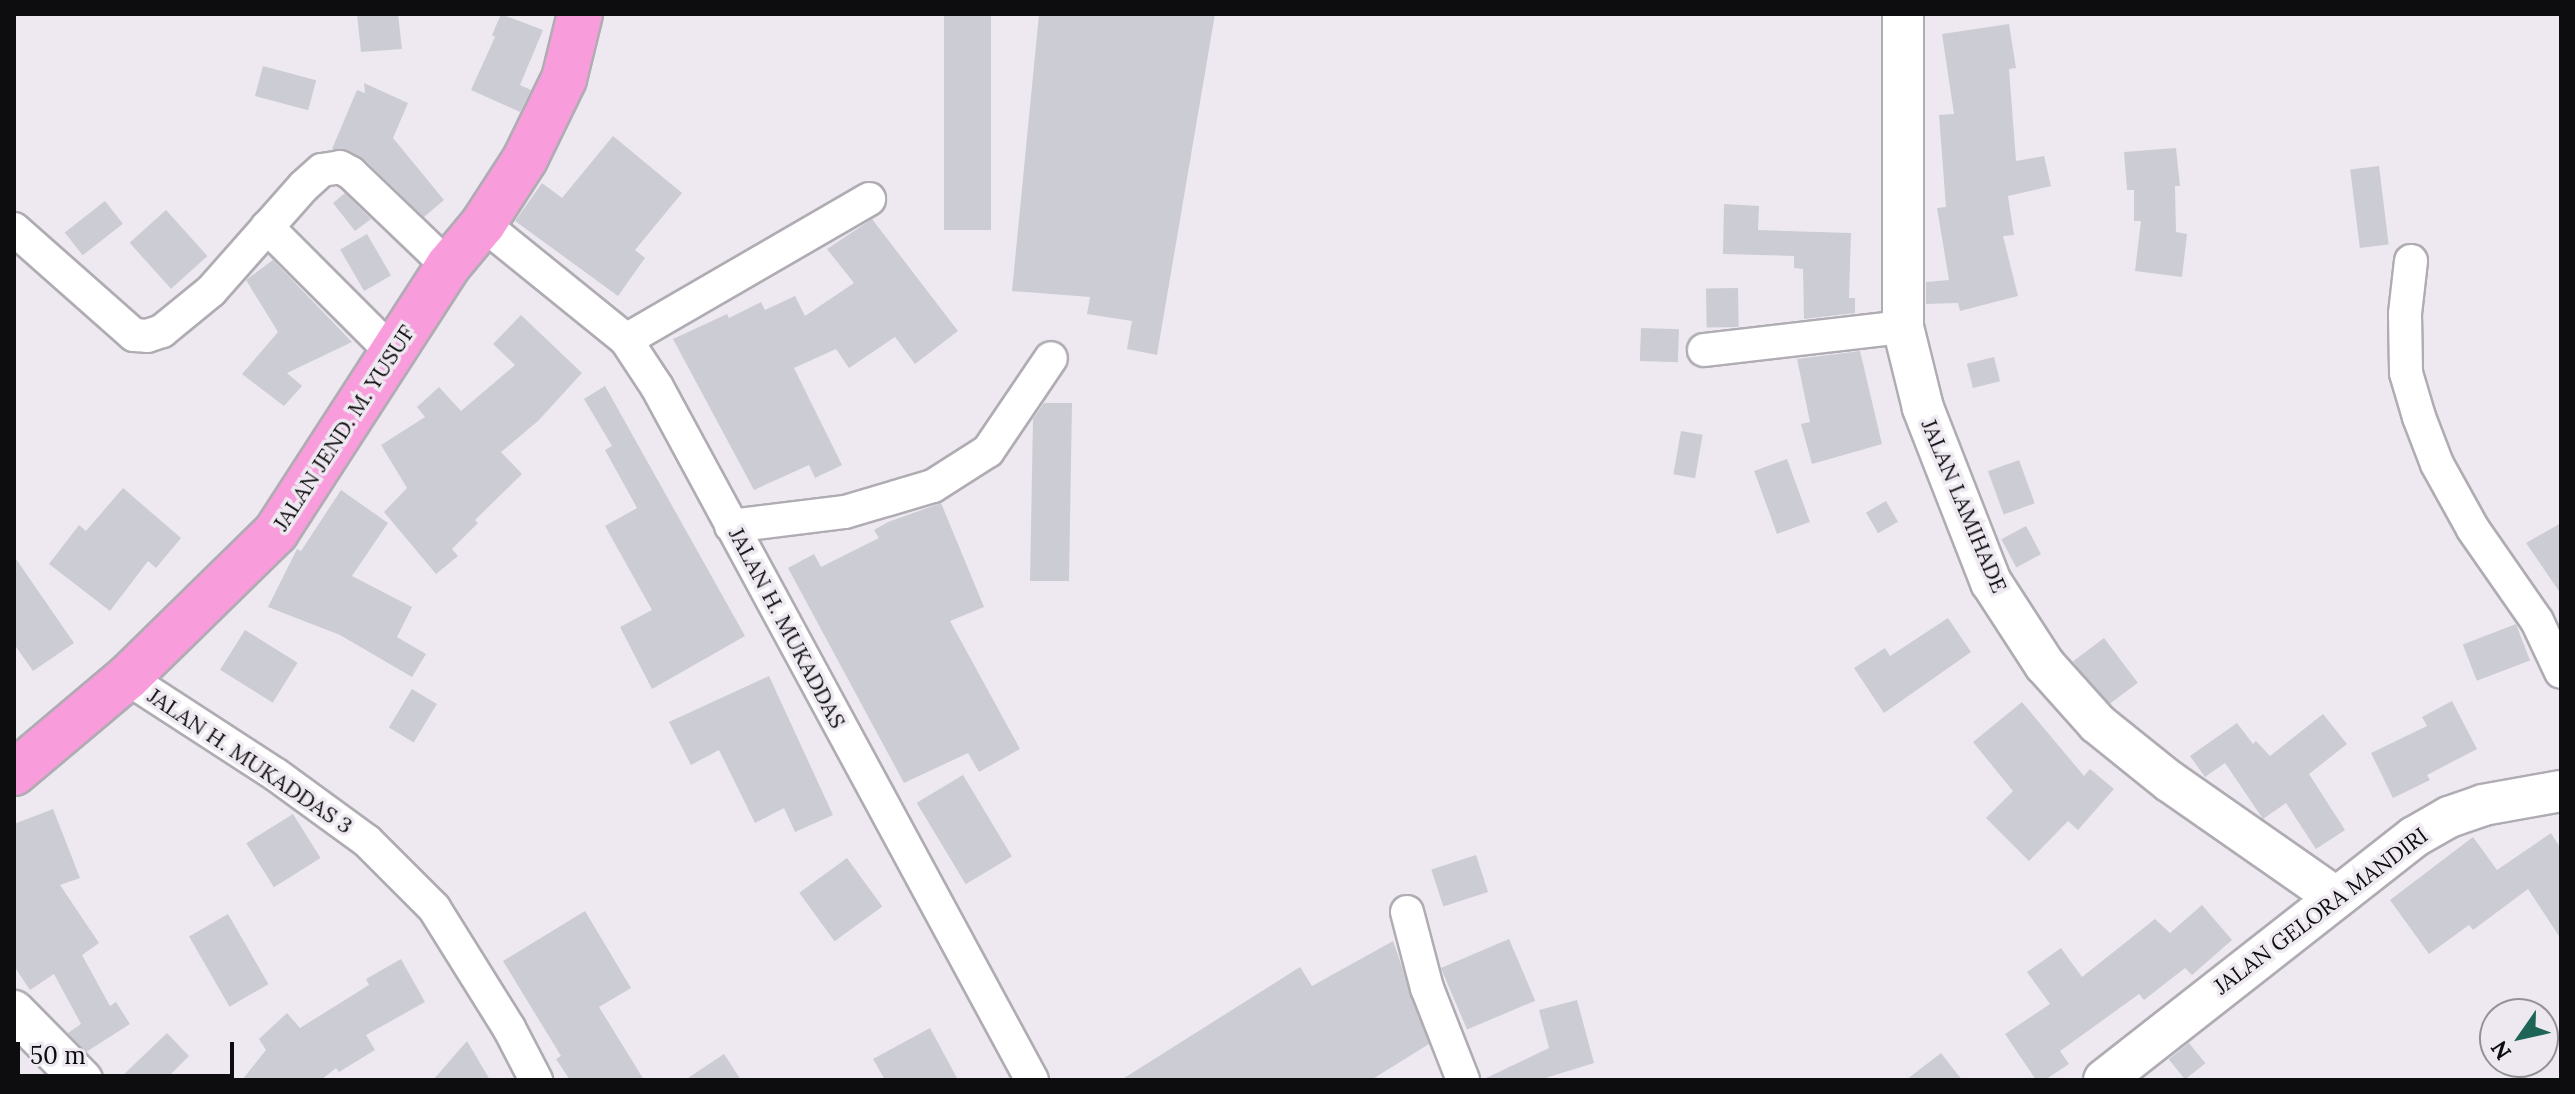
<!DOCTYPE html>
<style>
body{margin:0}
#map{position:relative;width:2575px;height:1094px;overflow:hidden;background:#eee9f1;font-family:Lora,serif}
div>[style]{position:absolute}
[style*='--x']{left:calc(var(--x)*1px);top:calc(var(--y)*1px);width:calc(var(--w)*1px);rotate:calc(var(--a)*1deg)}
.building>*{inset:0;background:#ccccd4;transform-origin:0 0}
.roads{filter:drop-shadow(2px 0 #b0acb3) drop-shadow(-2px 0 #b0acb3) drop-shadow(0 2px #b0acb3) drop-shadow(0 -2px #b0acb3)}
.minor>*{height:32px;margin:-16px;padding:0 16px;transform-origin:16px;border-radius:16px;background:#fff}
.tertiary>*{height:40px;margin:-20px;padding:0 20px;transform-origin:20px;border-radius:20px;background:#fff}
.trunk>*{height:44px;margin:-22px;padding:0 22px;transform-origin:22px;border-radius:22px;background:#f89cdc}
span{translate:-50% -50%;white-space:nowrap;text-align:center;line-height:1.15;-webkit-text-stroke:7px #eee9f1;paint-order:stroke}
.street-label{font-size:22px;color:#0d0c0e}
.frame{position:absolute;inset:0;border:16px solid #0d0c0e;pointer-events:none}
.north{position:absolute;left:2479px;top:998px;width:80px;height:80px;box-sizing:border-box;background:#eee9f1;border:2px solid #949196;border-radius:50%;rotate:236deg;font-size:22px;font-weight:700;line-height:32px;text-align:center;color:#0d0c0e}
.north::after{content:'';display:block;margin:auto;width:28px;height:36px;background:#1e6457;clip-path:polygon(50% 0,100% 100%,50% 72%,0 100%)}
.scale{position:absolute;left:16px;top:1042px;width:218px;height:36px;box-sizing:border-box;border:4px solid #0d0c0e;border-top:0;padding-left:10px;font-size:24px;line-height:28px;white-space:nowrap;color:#0d0c0e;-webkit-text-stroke:6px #eee9f1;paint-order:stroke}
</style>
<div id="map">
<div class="building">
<div style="clip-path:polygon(357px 14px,398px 14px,402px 49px,361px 52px)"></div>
<div style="clip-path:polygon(501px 14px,543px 30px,520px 85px,531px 90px,520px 112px,471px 90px,495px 37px,492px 35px)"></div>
<div style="left:944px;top:14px;width:47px;height:216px"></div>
<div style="clip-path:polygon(1039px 14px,1215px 14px,1157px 355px,1127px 349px,1132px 321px,1087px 314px,1090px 297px,1012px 291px)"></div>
<div style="clip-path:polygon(2009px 24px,2016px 68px,2009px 69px,2016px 161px,2044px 156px,2051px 186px,2008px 196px,2014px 235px,2003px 236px,2018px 296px,1960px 311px,1958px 303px,1926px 304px,1926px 282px,1949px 280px,1937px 208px,1946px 207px,1939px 115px,1954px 114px,1942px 34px)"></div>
<div style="left:263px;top:66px;width:55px;height:31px;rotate:15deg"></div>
<div style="clip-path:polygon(364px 83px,408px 103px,393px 138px,444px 200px,424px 217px,364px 159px,348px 150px,332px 149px,357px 90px,365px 93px)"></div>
<div style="clip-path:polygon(613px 136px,682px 193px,635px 250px,645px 258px,618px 296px,515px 221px,542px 183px,562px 198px)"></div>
<div style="clip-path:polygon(2176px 148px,2180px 186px,2175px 186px,2176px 232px,2187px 234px,2182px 277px,2135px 271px,2141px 221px,2134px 221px,2134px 190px,2127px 190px,2124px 152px)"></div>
<div style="left:2379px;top:166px;width:79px;height:29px;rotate:83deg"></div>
<div style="clip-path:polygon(345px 193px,371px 219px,355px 231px,333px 203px)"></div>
<div style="left:105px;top:201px;width:29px;height:51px;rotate:52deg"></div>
<div style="clip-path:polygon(1724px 204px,1759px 206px,1758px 230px,1851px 233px,1849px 298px,1855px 298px,1855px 313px,1804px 319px,1803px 269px,1794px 268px,1794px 256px,1723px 254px)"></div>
<div style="left:166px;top:210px;width:62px;height:49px;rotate:48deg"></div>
<div style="clip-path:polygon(872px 219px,958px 331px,915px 364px,895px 337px,849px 368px,836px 349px,794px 368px,842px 465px,815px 478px,809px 465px,754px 490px,673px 339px,727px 314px,729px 318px,761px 302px,765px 310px,795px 296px,805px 316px,854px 283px,827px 249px)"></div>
<div style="left:367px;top:234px;width:48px;height:31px;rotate:60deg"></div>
<div style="clip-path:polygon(273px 260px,352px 342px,287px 373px,302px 386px,284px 406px,242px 374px,278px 332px,246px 280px)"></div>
<div style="left:1738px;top:288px;width:39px;height:32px;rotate:89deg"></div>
<div style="clip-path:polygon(521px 315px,582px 373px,538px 421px,501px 452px,522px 474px,475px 520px,478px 523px,452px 549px,458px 556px,436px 574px,384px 512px,407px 488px,381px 445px,425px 417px,417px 407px,439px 387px,461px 411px,515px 365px,493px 344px)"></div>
<div style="left:1641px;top:328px;width:38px;height:33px;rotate:2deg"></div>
<div style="clip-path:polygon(1860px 351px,1882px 444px,1812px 464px,1801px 424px,1810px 422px,1797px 359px)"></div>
<div style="left:1994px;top:357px;width:25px;height:28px;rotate:76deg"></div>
<div style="clip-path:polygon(605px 386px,745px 636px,652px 689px,620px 627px,652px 610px,605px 526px,637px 508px,605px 450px,612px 446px,584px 399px)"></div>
<div style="clip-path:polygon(1044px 403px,1072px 403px,1069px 581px,1030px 581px,1033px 419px)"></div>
<div style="left:1681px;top:431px;width:22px;height:44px;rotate:10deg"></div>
<div style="left:1787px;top:459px;width:67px;height:35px;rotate:70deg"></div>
<div style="left:2019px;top:460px;width:46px;height:33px;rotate:70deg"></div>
<div style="clip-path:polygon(123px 488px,181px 538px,156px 568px,148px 561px,110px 611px,49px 564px,79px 525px,86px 531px)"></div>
<div style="clip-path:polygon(341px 490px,388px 523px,352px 576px,412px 607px,397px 637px,426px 654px,412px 677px,340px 635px,268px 607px,297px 549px,301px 551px)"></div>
<div style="left:1886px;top:501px;width:24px;height:23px;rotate:60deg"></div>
<div style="clip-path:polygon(941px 503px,984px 607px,950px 621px,1020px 749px,979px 772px,968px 753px,904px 783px,788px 568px,814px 554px,821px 567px,879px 538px,874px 530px,888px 522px)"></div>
<div style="clip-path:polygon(2561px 523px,2561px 594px,2526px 543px)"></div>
<div style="left:2026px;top:526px;width:32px;height:28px;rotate:62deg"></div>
<div style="clip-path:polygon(14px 556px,74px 643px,33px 671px,14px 644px)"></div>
<div style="clip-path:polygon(1948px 618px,1971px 652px,1884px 713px,1854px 668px,1885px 648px,1890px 656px)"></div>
<div style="left:2516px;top:624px;width:39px;height:57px;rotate:69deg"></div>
<div style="left:245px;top:630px;width:62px;height:47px;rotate:32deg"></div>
<div style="left:2104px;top:638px;width:56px;height:39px;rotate:53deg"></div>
<div style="clip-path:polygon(769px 676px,833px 815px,795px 832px,784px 808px,755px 823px,719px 750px,691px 765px,669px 722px)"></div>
<div style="left:412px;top:689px;width:29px;height:45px;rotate:31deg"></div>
<div style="clip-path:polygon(2452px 701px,2477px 749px,2427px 775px,2430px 780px,2393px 798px,2371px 753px,2427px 726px,2422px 717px)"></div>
<div style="clip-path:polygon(2022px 702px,2084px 776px,2090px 769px,2114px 789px,2078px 830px,2068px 821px,2029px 861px,1986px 818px,2013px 791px,1973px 742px)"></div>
<div style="clip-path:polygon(2323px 714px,2347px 744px,2309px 774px,2345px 830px,2316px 849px,2286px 803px,2263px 819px,2225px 763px,2205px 777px,2190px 756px,2237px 723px,2253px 744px,2256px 741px,2270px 756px)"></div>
<div style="left:963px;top:775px;width:95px;height:54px;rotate:59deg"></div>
<div style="clip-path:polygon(53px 809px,80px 878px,60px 885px,99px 943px,82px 955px,110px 1006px,116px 1002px,130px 1024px,86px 1052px,68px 1033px,81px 1024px,54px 974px,30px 990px,14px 966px,14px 824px)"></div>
<div style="left:293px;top:814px;width:52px;height:55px;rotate:58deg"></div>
<div style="clip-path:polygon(2551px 833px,2561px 849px,2561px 939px,2528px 889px,2473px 930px,2469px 925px,2429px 954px,2390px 900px,2473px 837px,2497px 870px)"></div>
<div style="left:1476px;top:855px;width:39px;height:47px;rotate:72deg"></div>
<div style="left:847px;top:858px;width:60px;height:59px;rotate:54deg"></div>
<div style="clip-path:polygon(2202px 905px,2232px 940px,2192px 975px,2185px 968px,2144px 1000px,2139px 994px,2060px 1051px,2069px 1064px,2045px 1080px,2036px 1080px,2005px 1034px,2050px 1004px,2027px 972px,2061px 948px,2082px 977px,2155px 919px,2170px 933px)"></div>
<div style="clip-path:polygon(585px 911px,631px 988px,599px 1007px,644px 1080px,570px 1080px,556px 1059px,561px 1056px,503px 961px)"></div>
<div style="left:228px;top:914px;width:81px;height:45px;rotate:60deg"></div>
<div style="left:1509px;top:939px;width:67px;height:74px;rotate:67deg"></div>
<div style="clip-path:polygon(1393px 941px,1429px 1044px,1371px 1080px,1121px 1080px,1300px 967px,1312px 986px)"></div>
<div style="clip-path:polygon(401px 959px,425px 1002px,366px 1035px,375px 1050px,339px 1072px,336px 1068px,321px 1080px,242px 1080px,266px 1050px,259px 1039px,287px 1013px,300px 1028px,369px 985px,366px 979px)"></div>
<div style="clip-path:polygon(1577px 1000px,1594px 1063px,1539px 1080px,1482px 1080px,1549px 1048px,1539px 1010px)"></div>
<div style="clip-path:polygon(930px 1028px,958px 1080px,885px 1080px,873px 1059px)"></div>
<div style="clip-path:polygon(167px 1033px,189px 1056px,165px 1080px,118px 1080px)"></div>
<div style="clip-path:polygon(467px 1041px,490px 1080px,433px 1080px)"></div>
<div style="left:2189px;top:1043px;width:26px;height:26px;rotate:51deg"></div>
<div style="clip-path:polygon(1941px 1053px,1962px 1080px,1906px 1080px)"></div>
<div style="clip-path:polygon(724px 1054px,741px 1080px,685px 1080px)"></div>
</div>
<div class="roads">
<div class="minor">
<div style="--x:483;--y:224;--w:184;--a:39"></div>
<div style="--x:626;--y:340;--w:56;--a:56.6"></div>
<div style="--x:657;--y:387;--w:788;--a:61.58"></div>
<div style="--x:267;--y:227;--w:180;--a:45"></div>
<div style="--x:14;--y:229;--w:160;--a:41.5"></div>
<div style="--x:134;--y:335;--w:13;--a:4"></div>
<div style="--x:147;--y:336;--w:16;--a:-18"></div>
<div style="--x:162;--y:331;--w:63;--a:-39.2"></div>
<div style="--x:211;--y:291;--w:140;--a:-48.5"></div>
<div style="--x:304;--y:186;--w:24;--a:-42"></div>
<div style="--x:322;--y:170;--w:18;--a:-9"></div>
<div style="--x:340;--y:167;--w:13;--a:29"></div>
<div style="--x:351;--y:173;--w:134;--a:43.8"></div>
<div style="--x:2411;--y:261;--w:53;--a:96.5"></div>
<div style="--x:2405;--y:314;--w:59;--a:89"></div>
<div style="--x:2406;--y:373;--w:46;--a:73.5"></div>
<div style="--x:2419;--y:417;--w:50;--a:69"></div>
<div style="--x:2437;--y:464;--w:74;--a:61"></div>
<div style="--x:2473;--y:529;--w:112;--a:55.2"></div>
<div style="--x:2537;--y:621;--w:56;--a:64.8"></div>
<div style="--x:626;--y:340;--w:281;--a:-30.1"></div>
<div style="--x:1704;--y:350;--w:200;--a:-6.6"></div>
<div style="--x:731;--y:526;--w:115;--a:-7"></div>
<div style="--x:845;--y:512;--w:92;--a:-16.5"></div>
<div style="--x:933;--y:486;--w:65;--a:-32.5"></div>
<div style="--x:988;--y:451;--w:112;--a:-55.9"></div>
<div style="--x:127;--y:678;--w:176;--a:33"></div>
<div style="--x:275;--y:774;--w:114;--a:36.1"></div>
<div style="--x:367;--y:841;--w:95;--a:45"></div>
<div style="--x:434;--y:908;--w:142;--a:58"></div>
<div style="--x:509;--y:1028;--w:59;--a:62.6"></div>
<div style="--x:1407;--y:912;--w:79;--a:75.3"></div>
<div style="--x:1427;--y:988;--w:99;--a:68.6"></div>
</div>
<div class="tertiary">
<div style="--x:1903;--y:14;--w:313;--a:90"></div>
<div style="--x:1903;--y:327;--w:83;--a:76.1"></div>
<div style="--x:1923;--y:408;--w:187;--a:68.7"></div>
<div style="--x:1991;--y:582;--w:99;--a:57"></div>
<div style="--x:2045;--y:665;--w:79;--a:48.1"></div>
<div style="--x:2098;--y:724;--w:91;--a:38.8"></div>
<div style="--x:2169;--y:781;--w:203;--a:34.9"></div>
<div style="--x:14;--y:1011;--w:97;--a:45.4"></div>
<div style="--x:2104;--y:1080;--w:394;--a:-38.1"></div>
<div style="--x:2414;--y:837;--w:40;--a:-29.7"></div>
<div style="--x:2449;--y:817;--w:36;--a:-19"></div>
<div style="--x:2483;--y:805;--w:79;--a:-10.2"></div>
</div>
<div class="trunk">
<div style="--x:14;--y:773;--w:148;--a:-40.1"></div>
<div style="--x:127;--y:678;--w:209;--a:-44.4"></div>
<div style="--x:276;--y:532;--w:317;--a:-57.1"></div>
<div style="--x:448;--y:266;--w:55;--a:-50.2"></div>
<div style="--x:483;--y:224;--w:77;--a:-57.1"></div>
<div style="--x:525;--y:159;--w:89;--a:-64"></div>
<div style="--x:564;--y:79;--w:67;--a:-76.2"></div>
</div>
</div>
<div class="street-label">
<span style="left:344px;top:428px;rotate:-57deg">JALAN JEND. M. YUSUF</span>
<span style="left:1964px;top:506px;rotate:67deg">JALAN LAMIHADE</span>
<span style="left:787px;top:628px;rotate:62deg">JALAN H. MUKADDAS</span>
<span style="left:250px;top:761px;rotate:34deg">JALAN H. MUKADDAS 3</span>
<span style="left:2321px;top:911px;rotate:-37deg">JALAN GELORA MANDIRI</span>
</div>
<div class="frame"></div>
<div class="north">N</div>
<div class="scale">50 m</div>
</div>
